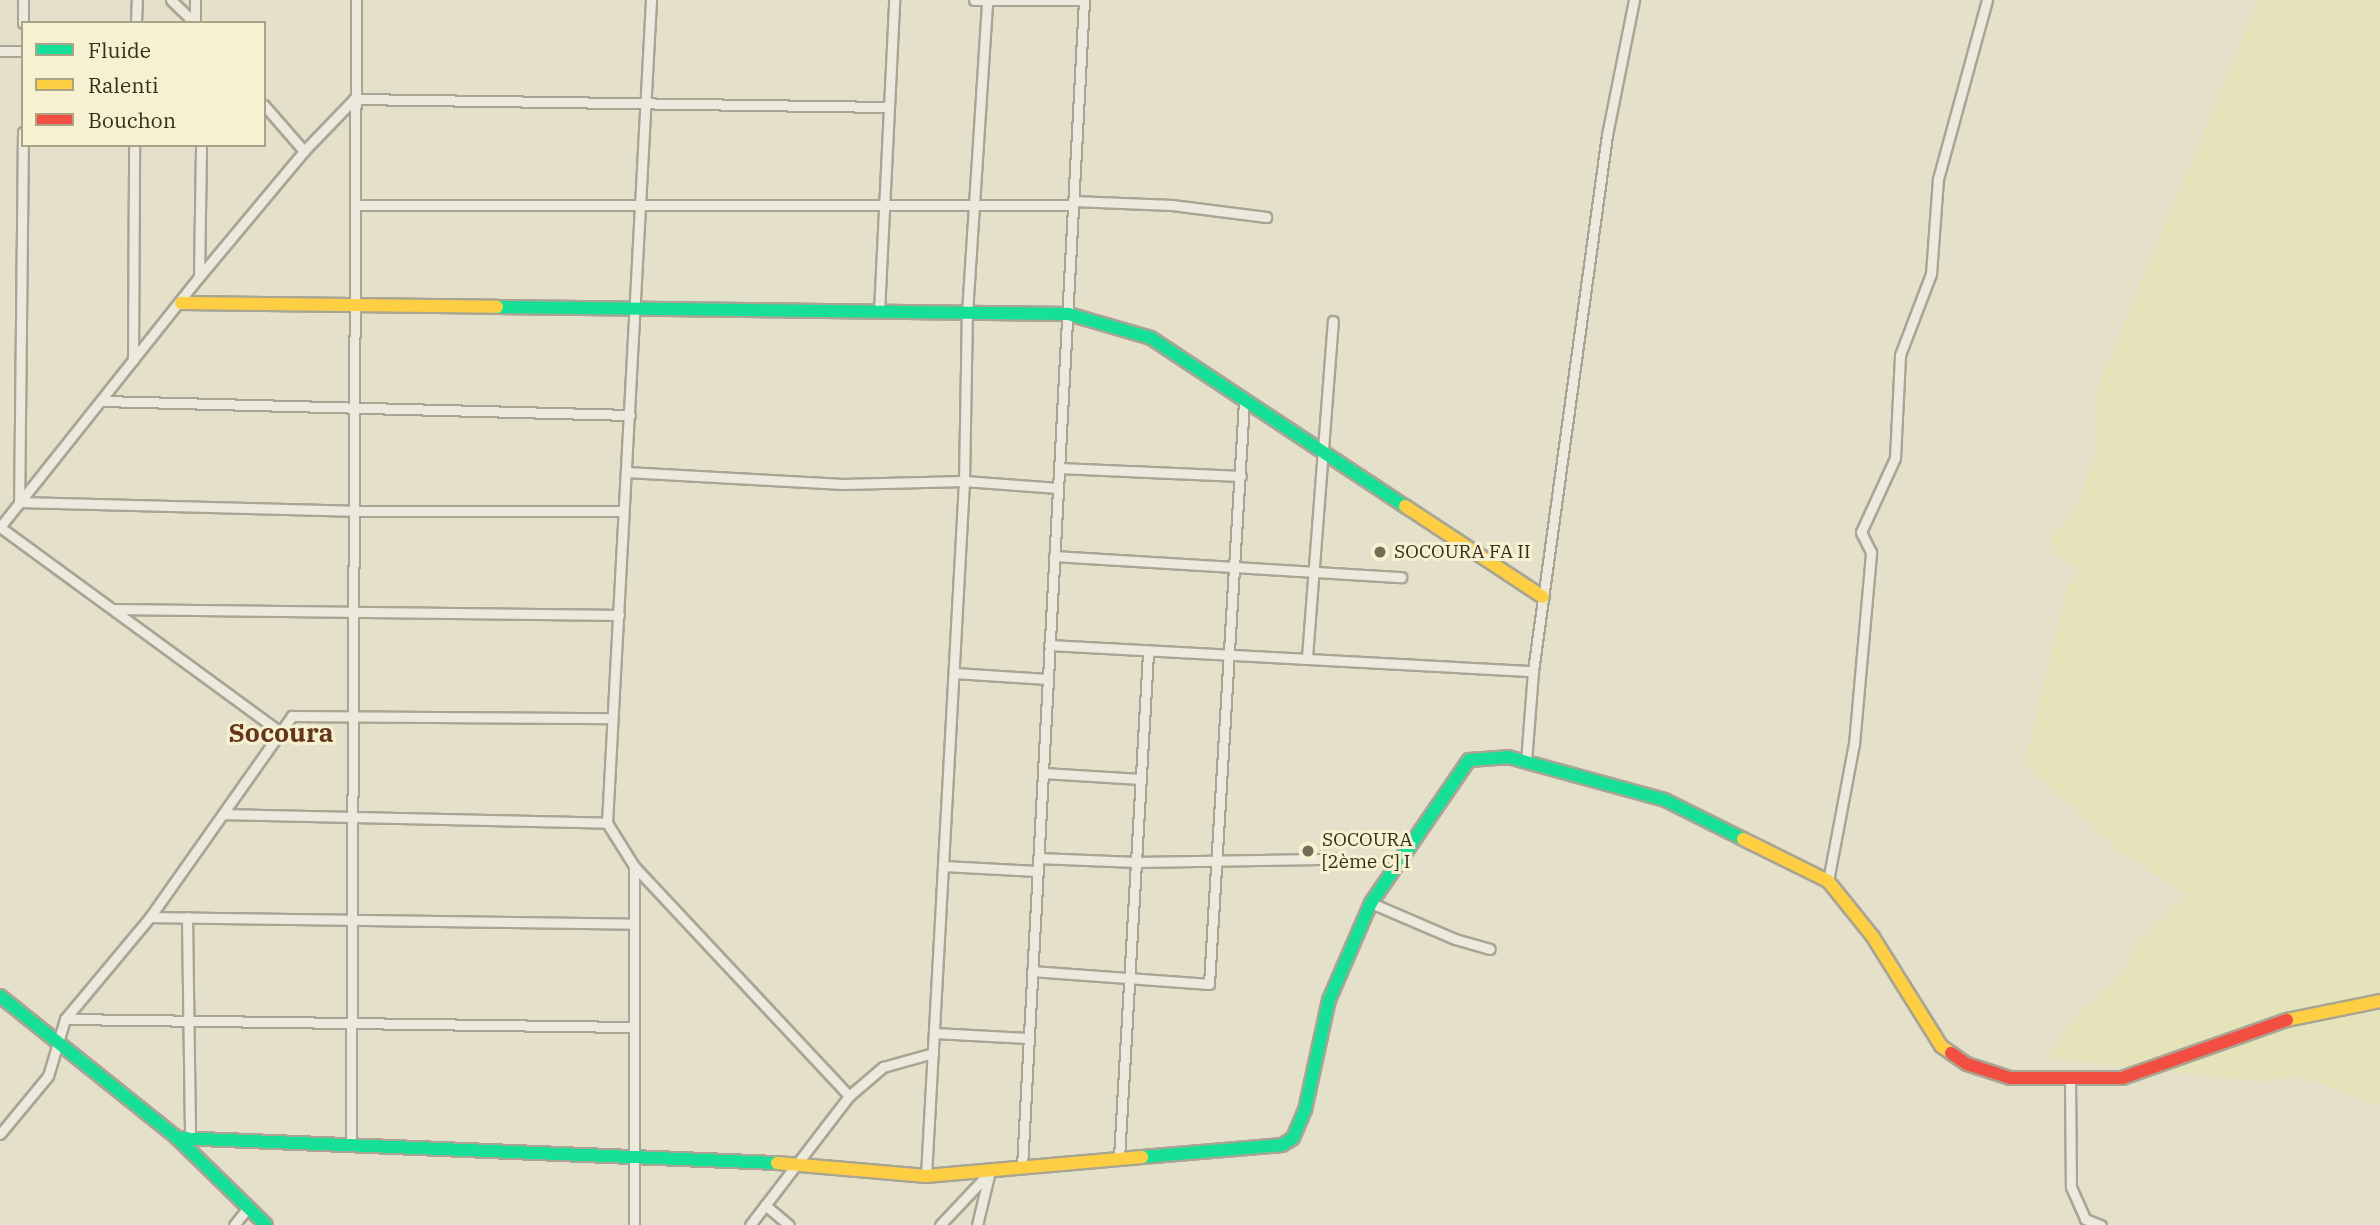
<!DOCTYPE html>
<meta charset="utf-8">
<style>
body{margin:0}
#map{position:relative;width:2380px;height:1225px;overflow:hidden;background:#e4e0ca;font-family:"IBM Plex Serif",serif}
div>[style]{position:absolute}
[style*='--x']{left:calc(var(--x)*1px);top:calc(var(--y)*1px);width:calc(var(--w)*1px);rotate:calc(var(--a)*1deg)}
.farmland>*{inset:0;background:#e5e3ba}
.roads{filter:drop-shadow(2px 0 #a9a594) drop-shadow(-2px 0 #a9a594) drop-shadow(0 2px #a9a594) drop-shadow(0 -2px #a9a594)}
.street>*{height:9px;margin:-4.5px;padding:0 4.5px;transform-origin:4.5px;border-radius:4.5px;background:#eceadd}
.fast>*{height:12px;margin:-6px;padding:0 6px;transform-origin:6px;border-radius:6px;background:#16e098}
.slow>*{height:12px;margin:-6px;padding:0 6px;transform-origin:6px;border-radius:6px;background:#ffcf43}
.jam>*{height:12px;margin:-6px;padding:0 6px;transform-origin:6px;border-radius:6px;background:#f24e42}
.dots>*{width:19px;height:19px;translate:-50% -50%;box-sizing:border-box;border:4px solid #f6f1d0;border-radius:50%}
span{translate:-50% -50%;white-space:nowrap;text-align:center;line-height:1.15;-webkit-text-stroke:6px #f6f1d0;paint-order:stroke}
.poi-label{font-size:19px;color:#382e1c}
.left{translate:0 -50%;text-align:left}
.district-label{font-size:26px;color:#66361b;font-weight:700}
.legend{position:absolute;left:21px;top:21px;width:245px;height:126px;box-sizing:border-box;background:#f6f1d0;border:2px solid #aaa388;margin:0;padding:9px 12px;list-style:none;font-size:21px;color:#382e1c}
.legend li{display:flex;align-items:center;gap:14px;height:35px}
.legend b{width:35px;border:2px solid #aaa388}
</style>
<div id="map">
<div class="farmland">
<div style="clip-path:polygon(2259px 0,2380px 0,2380px 1106px,2297px 1075px,2268px 1082px,2047px 1058px,2074px 1019px,2126px 968px,2132px 949px,2186px 894px,2120px 852px,2025px 763px,2068px 586px,2080px 571px,2057px 555px,2050px 540px,2077px 506px,2095px 455px,2098px 386px)"></div>
</div>
<div class="roads">
<div class="street">
<div style="--x:23;--y:0;--w:23;--a:90"></div>
<div style="--x:171;--y:0;--w:33;--a:44"></div>
<div style="--x:195;--y:0;--w:23;--a:90"></div>
<div style="--x:651;--y:0;--w:824;--a:93.06"></div>
<div style="--x:607;--y:823;--w:51;--a:57.9"></div>
<div style="--x:634;--y:866;--w:315;--a:46.9"></div>
<div style="--x:974;--y:0;--w:110;--a:0"></div>
<div style="--x:1084;--y:0;--w:1170;--a:93.04"></div>
<div style="--x:136;--y:23;--w:23;--a:-88"></div>
<div style="--x:0;--y:51;--w:23;--a:0"></div>
<div style="--x:264;--y:105;--w:61;--a:49"></div>
<div style="--x:23;--y:132;--w:370;--a:90.6"></div>
<div style="--x:19;--y:502;--w:334;--a:1.5"></div>
<div style="--x:353;--y:511;--w:270;--a:0"></div>
<div style="--x:1073;--y:201;--w:99;--a:2.3"></div>
<div style="--x:1172;--y:205;--w:95;--a:7.3"></div>
<div style="--x:355;--y:205;--w:718;--a:0"></div>
<div style="--x:199;--y:276;--w:131;--a:-89.1"></div>
<div style="--x:879;--y:312;--w:312;--a:-87.2"></div>
<div style="--x:133;--y:360;--w:215;--a:-89.7"></div>
<div style="--x:102;--y:401;--w:528;--a:1.52"></div>
<div style="--x:1059;--y:468;--w:182;--a:2.5"></div>
<div style="--x:626;--y:472;--w:217;--a:3.2"></div>
<div style="--x:843;--y:484;--w:121;--a:-1.4"></div>
<div style="--x:964;--y:481;--w:94;--a:4.3"></div>
<div style="--x:0;--y:527;--w:320;--a:-51.5"></div>
<div style="--x:199;--y:277;--w:164;--a:-50.2"></div>
<div style="--x:304;--y:151;--w:72;--a:-46.1"></div>
<div style="--x:354;--y:99;--w:534;--a:0.86"></div>
<div style="--x:0;--y:527;--w:348;--a:36.2"></div>
<div style="--x:1054;--y:556;--w:348;--a:3.5"></div>
<div style="--x:116;--y:609;--w:503;--a:0.68"></div>
<div style="--x:1049;--y:645;--w:485;--a:3.1"></div>
<div style="--x:1307;--y:657;--w:337;--a:-85.6"></div>
<div style="--x:954;--y:673;--w:94;--a:3.7"></div>
<div style="--x:1526;--y:762;--w:91;--a:-85.6"></div>
<div style="--x:1533;--y:671;--w:541;--a:-82.14"></div>
<div style="--x:1607;--y:135;--w:138;--a:-78.7"></div>
<div style="--x:1043;--y:773;--w:98;--a:3.5"></div>
<div style="--x:224;--y:814;--w:383;--a:1.3"></div>
<div style="--x:1038;--y:858;--w:98;--a:2.3"></div>
<div style="--x:1136;--y:862;--w:199;--a:-0.9"></div>
<div style="--x:943;--y:866;--w:94;--a:3"></div>
<div style="--x:1828;--y:881;--w:139;--a:-79.3"></div>
<div style="--x:1854;--y:744;--w:193;--a:-84.9"></div>
<div style="--x:1871;--y:552;--w:22;--a:-117"></div>
<div style="--x:1861;--y:532;--w:81;--a:-65.3"></div>
<div style="--x:1895;--y:458;--w:103;--a:-87.2"></div>
<div style="--x:1900;--y:355;--w:87;--a:-69.1"></div>
<div style="--x:1931;--y:274;--w:95;--a:-85.8"></div>
<div style="--x:1938;--y:179;--w:186;--a:-74.7"></div>
<div style="--x:1371;--y:903;--w:91;--a:23.2"></div>
<div style="--x:1455;--y:939;--w:36;--a:16"></div>
<div style="--x:150;--y:917;--w:484;--a:0.8"></div>
<div style="--x:187;--y:917;--w:221;--a:89.2"></div>
<div style="--x:1032;--y:971;--w:177;--a:4.2"></div>
<div style="--x:1209;--y:984;--w:584;--a:-86.56"></div>
<div style="--x:65;--y:1019;--w:569;--a:0.81"></div>
<div style="--x:934;--y:1033;--w:94;--a:3"></div>
<div style="--x:2070;--y:1078;--w:109;--a:89.5"></div>
<div style="--x:2071;--y:1187;--w:35;--a:66"></div>
<div style="--x:2085;--y:1219;--w:17;--a:21"></div>
<div style="--x:0;--y:1134;--w:75;--a:-50.4"></div>
<div style="--x:48;--y:1076;--w:59;--a:-73.4"></div>
<div style="--x:65;--y:1019;--w:133;--a:-50.2"></div>
<div style="--x:150;--y:917;--w:246;--a:-54.8"></div>
<div style="--x:292;--y:716;--w:320;--a:0.4"></div>
<div style="--x:351;--y:1144;--w:1144;--a:-89.75"></div>
<div style="--x:1119;--y:1158;--w:506;--a:-86.71"></div>
<div style="--x:926;--y:1176;--w:696;--a:-86.87"></div>
<div style="--x:964;--y:481;--w:168;--a:-89"></div>
<div style="--x:967;--y:313;--w:314;--a:-86.3"></div>
<div style="--x:765;--y:1205;--w:31;--a:40"></div>
<div style="--x:234;--y:1225;--w:21;--a:-51"></div>
<div style="--x:634;--y:1225;--w:359;--a:-90"></div>
<div style="--x:750;--y:1225;--w:163;--a:-52.5"></div>
<div style="--x:849;--y:1096;--w:45;--a:-40.5"></div>
<div style="--x:883;--y:1067;--w:52;--a:-15.6"></div>
<div style="--x:940;--y:1225;--w:71;--a:-46.7"></div>
<div style="--x:977;--y:1225;--w:51;--a:-76.5"></div>
</div>
<div class="fast">
<div style="--x:497;--y:307;--w:571;--a:0.7"></div>
<div style="--x:1068;--y:314;--w:86;--a:16.1"></div>
<div style="--x:1151;--y:338;--w:305;--a:33.5"></div>
<div style="--x:0;--y:996;--w:227;--a:38.7"></div>
<div style="--x:177;--y:1138;--w:124;--a:44.3"></div>
<div style="--x:177;--y:1138;--w:601;--a:2.39"></div>
<div style="--x:1142;--y:1157;--w:141;--a:-4.9"></div>
<div style="--x:1282;--y:1145;--w:13;--a:-32"></div>
<div style="--x:1293;--y:1138;--w:30;--a:-67"></div>
<div style="--x:1305;--y:1110;--w:113;--a:-77.7"></div>
<div style="--x:1329;--y:1000;--w:106;--a:-66.6"></div>
<div style="--x:1371;--y:903;--w:173;--a:-55.6"></div>
<div style="--x:1469;--y:760;--w:39;--a:-4"></div>
<div style="--x:1508;--y:757;--w:163;--a:15.3"></div>
<div style="--x:1665;--y:800;--w:87;--a:26.6"></div>
</div>
<div class="slow">
<div style="--x:181;--y:303;--w:316;--a:0.7"></div>
<div style="--x:1405;--y:506;--w:165;--a:33.4"></div>
<div style="--x:1743;--y:839;--w:95;--a:26.3"></div>
<div style="--x:1828;--y:881;--w:72;--a:51.2"></div>
<div style="--x:1873;--y:937;--w:128;--a:58"></div>
<div style="--x:1941;--y:1046;--w:12;--a:35"></div>
<div style="--x:2287;--y:1020;--w:95;--a:-11.5"></div>
<div style="--x:777;--y:1163;--w:150;--a:5"></div>
<div style="--x:926;--y:1176;--w:217;--a:-5"></div>
</div>
<div class="jam">
<div style="--x:1951;--y:1053;--w:19;--a:35"></div>
<div style="--x:1967;--y:1064;--w:45;--a:18"></div>
<div style="--x:2010;--y:1078;--w:112;--a:0"></div>
<div style="--x:2122;--y:1078;--w:175;--a:-19.4"></div>
</div>
</div>
<div class="dots">
<div style="left:1380px;top:552px;background:#746c59"></div>
<div style="left:1308px;top:851px;background:#746c59"></div>
</div>
<div class="poi-label">
<span class="left" style="left:1394px;top:552px">SOCOURA FA II</span>
<span class="left" style="left:1322px;top:851px">SOCOURA<br>[2ème C] I</span>
</div>
<div class="district-label">
<span style="left:281px;top:733px">Socoura</span>
</div>
<ul class="legend">
<li><b style="height:9px;background:#16e098"></b>Fluide</li>
<li><b style="height:9px;background:#ffcf43"></b>Ralenti</li>
<li><b style="height:9px;background:#f24e42"></b>Bouchon</li>
</ul>
</div>
